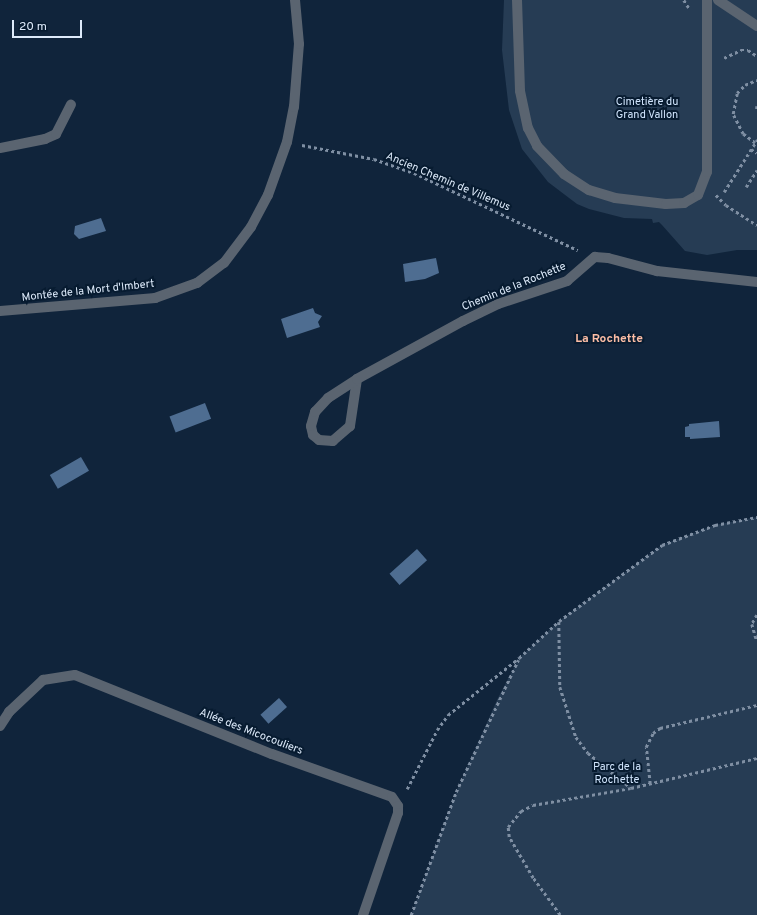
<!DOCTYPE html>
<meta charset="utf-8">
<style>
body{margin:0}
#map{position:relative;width:757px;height:915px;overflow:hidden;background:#10243b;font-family:Overpass,sans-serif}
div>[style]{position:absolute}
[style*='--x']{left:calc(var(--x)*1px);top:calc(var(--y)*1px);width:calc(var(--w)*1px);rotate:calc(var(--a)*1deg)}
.green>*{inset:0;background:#263c54}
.water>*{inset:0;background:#4e6d91;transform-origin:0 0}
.path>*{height:2.5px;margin-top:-1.25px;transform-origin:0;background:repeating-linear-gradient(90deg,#7f8fa3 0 3px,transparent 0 6px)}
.service>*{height:10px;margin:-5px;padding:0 5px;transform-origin:5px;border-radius:5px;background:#5a6470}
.minor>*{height:10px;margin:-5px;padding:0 5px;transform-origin:5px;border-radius:5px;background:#5a6470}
.tertiary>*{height:10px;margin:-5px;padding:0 5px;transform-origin:5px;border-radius:5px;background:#5a6470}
span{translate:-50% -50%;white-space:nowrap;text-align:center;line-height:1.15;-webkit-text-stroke:4px #071b30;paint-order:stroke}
.park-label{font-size:11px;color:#d1e5fd}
.street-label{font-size:11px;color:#ddeafa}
.neighbourhood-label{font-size:12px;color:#fcbda5;font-weight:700}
.scale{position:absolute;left:12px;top:20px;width:70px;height:18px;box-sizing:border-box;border:2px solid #ddeafa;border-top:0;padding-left:5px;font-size:12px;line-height:14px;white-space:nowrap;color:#ddeafa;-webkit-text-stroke:3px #071b30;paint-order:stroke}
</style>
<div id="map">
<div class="green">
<div style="clip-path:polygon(504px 0,757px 0,757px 250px,737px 250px,707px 255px,685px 251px,662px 225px,659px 222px,653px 223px,652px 219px,624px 218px,589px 209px,577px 204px,548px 182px,522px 149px,509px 110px,502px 50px)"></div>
<div style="clip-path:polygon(757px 517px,757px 915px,411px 915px,456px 792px,498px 698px,519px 658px,559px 621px,662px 545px,715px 525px)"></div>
</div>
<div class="water">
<div style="clip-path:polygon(101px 218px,106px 231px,79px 239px,74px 234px,75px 226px)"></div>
<div style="clip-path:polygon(436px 258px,439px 273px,425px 279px,405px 282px,403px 264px)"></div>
<div style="clip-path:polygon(313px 308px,315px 313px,322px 316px,318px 322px,320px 327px,287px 338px,281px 319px)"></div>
<div style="left:205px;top:403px;width:17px;height:38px;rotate:69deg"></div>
<div style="clip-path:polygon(719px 421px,720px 437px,690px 439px,690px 437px,685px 437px,685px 427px,689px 426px,689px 424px)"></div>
<div style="left:81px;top:457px;width:16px;height:36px;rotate:60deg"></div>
<div style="left:417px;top:549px;width:15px;height:37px;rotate:48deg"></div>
<div style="left:279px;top:698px;width:12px;height:25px;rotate:48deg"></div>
</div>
<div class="path">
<div style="--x:684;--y:0;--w:9;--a:58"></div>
<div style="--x:724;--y:58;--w:19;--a:-25"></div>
<div style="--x:741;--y:50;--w:7;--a:0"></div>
<div style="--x:748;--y:50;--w:11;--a:34"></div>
<div style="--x:757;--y:106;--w:5;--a:90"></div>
<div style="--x:755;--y:143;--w:15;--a:-143"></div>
<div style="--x:743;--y:134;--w:22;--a:-117"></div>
<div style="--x:733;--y:114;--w:21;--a:-79"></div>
<div style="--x:737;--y:93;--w:11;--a:-45"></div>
<div style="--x:745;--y:85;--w:13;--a:-23"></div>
<div style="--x:302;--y:145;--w:73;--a:11"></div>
<div style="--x:374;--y:159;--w:42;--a:19.3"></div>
<div style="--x:414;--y:173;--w:181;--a:25.2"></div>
<div style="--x:751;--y:149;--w:7;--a:34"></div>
<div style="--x:746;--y:187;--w:20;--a:-57"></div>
<div style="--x:724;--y:192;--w:62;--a:-57.6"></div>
<div style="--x:716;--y:195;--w:14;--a:45"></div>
<div style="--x:726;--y:205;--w:37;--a:33"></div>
<div style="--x:757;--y:615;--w:10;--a:119"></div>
<div style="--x:752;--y:624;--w:18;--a:74"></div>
<div style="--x:559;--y:622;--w:65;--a:89.1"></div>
<div style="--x:560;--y:687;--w:52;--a:72.3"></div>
<div style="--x:576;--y:737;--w:20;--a:53"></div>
<div style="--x:588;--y:753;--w:55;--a:39.1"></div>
<div style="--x:650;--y:784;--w:37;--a:-96"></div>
<div style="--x:646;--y:747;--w:16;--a:-63"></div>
<div style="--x:653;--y:733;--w:9;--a:-36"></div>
<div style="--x:660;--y:728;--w:100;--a:-13.3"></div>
<div style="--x:407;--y:789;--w:66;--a:-63"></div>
<div style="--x:437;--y:730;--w:19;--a:-54"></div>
<div style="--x:448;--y:715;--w:91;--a:-38.8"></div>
<div style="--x:519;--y:658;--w:54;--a:-42.8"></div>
<div style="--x:559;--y:621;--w:128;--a:-36.4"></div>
<div style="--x:662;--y:545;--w:57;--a:-20.7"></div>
<div style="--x:715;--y:525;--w:43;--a:-10.8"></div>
<div style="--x:411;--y:915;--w:131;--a:-69.9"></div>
<div style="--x:456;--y:792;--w:146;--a:-64.8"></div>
<div style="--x:560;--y:915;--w:46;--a:-126.1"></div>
<div style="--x:533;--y:878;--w:48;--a:-120.3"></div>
<div style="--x:509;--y:837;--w:10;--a:-96"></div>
<div style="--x:508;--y:827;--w:21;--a:-51"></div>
<div style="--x:521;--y:811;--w:13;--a:-27"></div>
<div style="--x:533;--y:805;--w:99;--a:-9.8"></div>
<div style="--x:631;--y:788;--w:130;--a:-13.4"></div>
</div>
<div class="service">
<div style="--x:517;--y:0;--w:91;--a:88.1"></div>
<div style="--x:520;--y:91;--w:38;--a:78"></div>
<div style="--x:528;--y:128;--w:20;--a:63"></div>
<div style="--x:537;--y:146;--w:39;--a:46"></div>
<div style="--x:564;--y:174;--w:30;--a:33"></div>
<div style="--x:589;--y:190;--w:27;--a:17"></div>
<div style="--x:615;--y:198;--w:51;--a:6.7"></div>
<div style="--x:666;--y:204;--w:18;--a:-3"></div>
<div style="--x:684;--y:203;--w:16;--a:-30"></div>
<div style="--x:698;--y:195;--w:25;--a:-69"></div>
<div style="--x:707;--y:172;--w:172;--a:-90"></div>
<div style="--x:718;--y:0;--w:47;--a:33.7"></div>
</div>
<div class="minor">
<div style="--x:0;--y:148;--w:46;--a:-11.3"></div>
<div style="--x:45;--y:139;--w:12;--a:-24"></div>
<div style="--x:56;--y:134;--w:33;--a:-63"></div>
<div style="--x:357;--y:379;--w:48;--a:98.5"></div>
<div style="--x:350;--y:426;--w:23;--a:139"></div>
<div style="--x:333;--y:441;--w:14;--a:-176"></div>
<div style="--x:319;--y:440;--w:8;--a:-140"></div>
<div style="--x:313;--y:435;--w:9;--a:-103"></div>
<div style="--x:311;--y:426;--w:15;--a:-74"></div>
<div style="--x:315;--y:412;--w:19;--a:-47"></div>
<div style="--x:328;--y:398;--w:35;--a:-33"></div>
<div style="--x:357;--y:379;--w:121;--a:-28.7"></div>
<div style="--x:463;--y:321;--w:39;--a:-26"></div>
<div style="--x:498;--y:304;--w:73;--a:-18.4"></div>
<div style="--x:567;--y:281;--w:37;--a:-41"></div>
<div style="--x:595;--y:257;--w:13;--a:4"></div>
<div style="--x:608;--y:258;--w:51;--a:14.9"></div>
<div style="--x:657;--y:271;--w:101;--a:6.3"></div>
<div style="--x:0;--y:726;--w:17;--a:-57"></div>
<div style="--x:9;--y:712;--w:47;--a:-43.3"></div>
<div style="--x:43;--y:680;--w:32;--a:-9"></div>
<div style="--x:75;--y:675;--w:212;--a:21.9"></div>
<div style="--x:272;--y:754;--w:127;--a:19.7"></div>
<div style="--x:392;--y:797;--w:11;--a:56"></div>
<div style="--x:398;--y:806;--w:7;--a:90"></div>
<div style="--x:398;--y:813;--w:108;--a:108.9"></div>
</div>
<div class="tertiary">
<div style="--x:0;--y:311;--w:156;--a:-4.8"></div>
<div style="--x:155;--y:298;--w:45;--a:-19.7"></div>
<div style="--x:197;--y:283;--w:34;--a:-37"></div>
<div style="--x:224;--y:263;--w:45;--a:-53.1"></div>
<div style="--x:251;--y:227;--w:36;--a:-62"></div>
<div style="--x:268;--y:195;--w:56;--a:-70.3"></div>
<div style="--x:287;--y:142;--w:36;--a:-79"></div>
<div style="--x:294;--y:107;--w:63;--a:-85.5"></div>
<div style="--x:299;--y:44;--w:44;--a:-95.2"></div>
</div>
<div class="park-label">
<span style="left:647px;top:109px">Cimetière du<br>Grand Vallon</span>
<span style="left:617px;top:774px">Parc de la<br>Rochette</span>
</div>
<div class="street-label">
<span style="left:448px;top:182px;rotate:23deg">Ancien Chemin de Villemus</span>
<span style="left:514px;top:287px;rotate:-22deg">Chemin de la Rochette</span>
<span style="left:88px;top:291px;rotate:-6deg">Montée de la Mort d'Imbert</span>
<span style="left:251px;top:732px;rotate:21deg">Allée des Micocouliers</span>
</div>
<div class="neighbourhood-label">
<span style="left:609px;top:340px">La Rochette</span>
</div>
<div class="scale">20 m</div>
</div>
